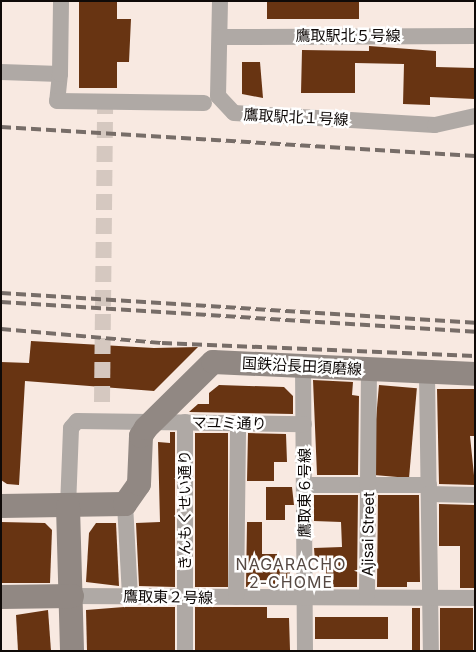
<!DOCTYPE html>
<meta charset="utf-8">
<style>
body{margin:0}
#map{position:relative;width:476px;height:652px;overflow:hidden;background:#f8e9e1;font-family:Inter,"Noto Sans JP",sans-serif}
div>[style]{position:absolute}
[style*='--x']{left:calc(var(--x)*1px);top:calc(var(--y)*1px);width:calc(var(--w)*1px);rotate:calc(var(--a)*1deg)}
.building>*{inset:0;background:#683412;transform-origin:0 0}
.street-tunnel>*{height:16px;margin-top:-8px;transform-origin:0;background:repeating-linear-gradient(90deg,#d5c8c0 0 16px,transparent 0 24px)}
.street>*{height:16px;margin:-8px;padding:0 8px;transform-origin:8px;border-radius:8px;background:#afa9a5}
.secondary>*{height:24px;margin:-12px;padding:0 12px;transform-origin:12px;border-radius:12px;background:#918883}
.rail>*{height:4px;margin-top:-2px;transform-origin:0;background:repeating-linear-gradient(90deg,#776d68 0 10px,transparent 0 15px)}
span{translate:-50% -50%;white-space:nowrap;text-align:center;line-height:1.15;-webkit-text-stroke:5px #fff;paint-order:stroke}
.street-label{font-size:15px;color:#0f0a08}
.neighbourhood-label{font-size:16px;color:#564943;letter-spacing:1px}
.frame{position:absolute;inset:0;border:2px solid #0f0a08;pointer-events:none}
</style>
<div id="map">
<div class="building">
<div style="clip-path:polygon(79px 1px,117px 1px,117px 19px,131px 19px,129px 62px,117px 62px,117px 88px,79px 88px)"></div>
<div style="left:267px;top:1px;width:92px;height:18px"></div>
<div style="clip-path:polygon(369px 46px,436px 51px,436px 67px,475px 68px,475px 99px,430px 97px,430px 105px,403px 104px,404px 64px,355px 63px,355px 93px,301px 93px,302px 50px,369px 51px)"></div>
<div style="clip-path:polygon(242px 62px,260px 62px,263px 98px,242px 94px)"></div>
<div style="clip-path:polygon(31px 341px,154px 348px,198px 347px,154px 391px,25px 381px,19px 485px,7px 484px,1px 480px,1px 362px,29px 363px)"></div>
<div style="clip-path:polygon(313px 380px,353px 382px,352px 395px,359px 396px,358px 475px,317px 475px)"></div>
<div style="clip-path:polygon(219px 385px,284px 387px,293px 396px,293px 414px,189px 412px,198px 404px,209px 404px,209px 393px)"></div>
<div style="left:379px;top:385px;width:38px;height:90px;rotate:5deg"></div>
<div style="clip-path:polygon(437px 389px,475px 389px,475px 436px,470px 436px,475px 485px,439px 484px)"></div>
<div style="clip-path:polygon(170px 432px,175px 432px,175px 587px,139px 586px,136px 523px,160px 522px,158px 442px,170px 443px)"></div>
<div style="left:195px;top:433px;width:33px;height:154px"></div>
<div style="clip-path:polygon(248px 433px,286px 434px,287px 462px,274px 462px,274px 481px,247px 481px)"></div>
<div style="clip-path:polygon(266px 487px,292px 487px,294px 505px,285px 505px,285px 520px,266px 520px)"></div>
<div style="clip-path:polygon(314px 495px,358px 495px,357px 587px,326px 587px,326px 567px,324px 560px,315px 561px,314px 548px,342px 547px,341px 522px,314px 521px)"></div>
<div style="clip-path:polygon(378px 495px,419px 495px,420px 582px,407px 582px,407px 587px,377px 587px)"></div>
<div style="clip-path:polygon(439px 504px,474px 505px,475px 588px,460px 588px,460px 546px,439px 546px)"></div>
<div style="clip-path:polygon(1px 522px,45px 523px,52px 530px,50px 583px,1px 583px)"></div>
<div style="clip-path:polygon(247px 522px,262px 522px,262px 554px,279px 554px,280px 568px,290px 568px,290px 584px,246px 587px)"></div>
<div style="clip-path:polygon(96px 523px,116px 523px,119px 586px,86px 582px,89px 533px)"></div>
<div style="clip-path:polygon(124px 607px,175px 607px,175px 651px,87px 651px,86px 610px)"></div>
<div style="clip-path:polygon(195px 607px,267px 607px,267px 618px,289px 618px,290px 650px,195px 651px)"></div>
<div style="left:412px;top:608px;width:8px;height:43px"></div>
<div style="left:440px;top:608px;width:33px;height:43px"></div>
<div style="clip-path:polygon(48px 610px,51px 651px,18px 651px,16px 615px)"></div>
<div style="left:315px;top:617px;width:73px;height:22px"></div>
</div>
<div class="street-tunnel">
<div style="--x:102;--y:402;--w:294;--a:-89.4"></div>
</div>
<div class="street">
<div style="--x:220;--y:1;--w:95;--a:91.2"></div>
<div style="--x:218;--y:96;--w:23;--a:47"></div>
<div style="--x:234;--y:113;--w:201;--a:3.4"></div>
<div style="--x:435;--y:125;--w:41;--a:-12.7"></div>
<div style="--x:221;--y:37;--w:254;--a:-0.2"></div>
<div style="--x:1;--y:72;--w:59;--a:1.9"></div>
<div style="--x:60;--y:74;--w:27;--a:96"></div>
<div style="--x:57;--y:101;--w:147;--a:0.8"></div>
<div style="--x:60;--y:74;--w:73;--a:-89.2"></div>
<div style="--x:303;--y:366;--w:285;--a:89.6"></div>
<div style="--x:427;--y:374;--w:277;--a:89.2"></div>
<div style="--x:305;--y:485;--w:124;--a:0"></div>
<div style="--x:429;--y:494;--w:46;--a:1.2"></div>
<div style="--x:125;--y:504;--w:92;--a:86.9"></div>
<div style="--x:68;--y:507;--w:79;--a:-87.8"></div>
<div style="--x:71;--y:428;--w:9;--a:-49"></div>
<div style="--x:77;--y:421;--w:227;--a:0.8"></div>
<div style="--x:72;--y:596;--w:403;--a:0.3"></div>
<div style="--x:367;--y:596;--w:226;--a:-89.5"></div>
<div style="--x:236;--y:597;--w:172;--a:-89.3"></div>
<div style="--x:185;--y:651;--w:229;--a:-90"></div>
</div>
<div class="secondary">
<div style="--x:1;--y:506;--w:124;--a:-0.9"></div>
<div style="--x:125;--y:504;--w:24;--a:-55"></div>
<div style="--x:139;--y:484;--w:48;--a:-87.6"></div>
<div style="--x:141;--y:436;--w:9;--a:-58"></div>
<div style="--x:146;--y:428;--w:94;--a:-44.6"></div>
<div style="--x:213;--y:362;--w:262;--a:2.6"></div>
<div style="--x:68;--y:507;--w:144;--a:88.4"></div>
<div style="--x:1;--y:597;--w:71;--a:-0.8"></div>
</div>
<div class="rail">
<div style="--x:1;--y:127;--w:475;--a:3.5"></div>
<div style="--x:1;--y:293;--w:475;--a:3.6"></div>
<div style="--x:1;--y:302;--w:475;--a:3.6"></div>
<div style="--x:1;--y:329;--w:162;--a:5"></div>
<div style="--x:162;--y:343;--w:313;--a:2.4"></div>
</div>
<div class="street-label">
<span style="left:348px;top:36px">鷹取駅北５号線</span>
<span style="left:296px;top:117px;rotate:3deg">鷹取駅北１号線</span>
<span style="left:302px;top:366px;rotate:3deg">国鉄沿長田須磨線</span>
<span style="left:229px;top:423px;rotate:1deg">マユミ通り</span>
<span style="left:305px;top:493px;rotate:-90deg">鷹取東６号線</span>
<span style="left:185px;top:510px;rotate:-90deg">きんもくせい通り</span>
<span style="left:368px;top:534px;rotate:-89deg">Ajisai Street</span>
<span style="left:168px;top:597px;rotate:1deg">鷹取東２号線</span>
</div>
<div class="neighbourhood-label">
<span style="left:291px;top:573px">NAGARACHO<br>2-CHOME</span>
</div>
<div class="frame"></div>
</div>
